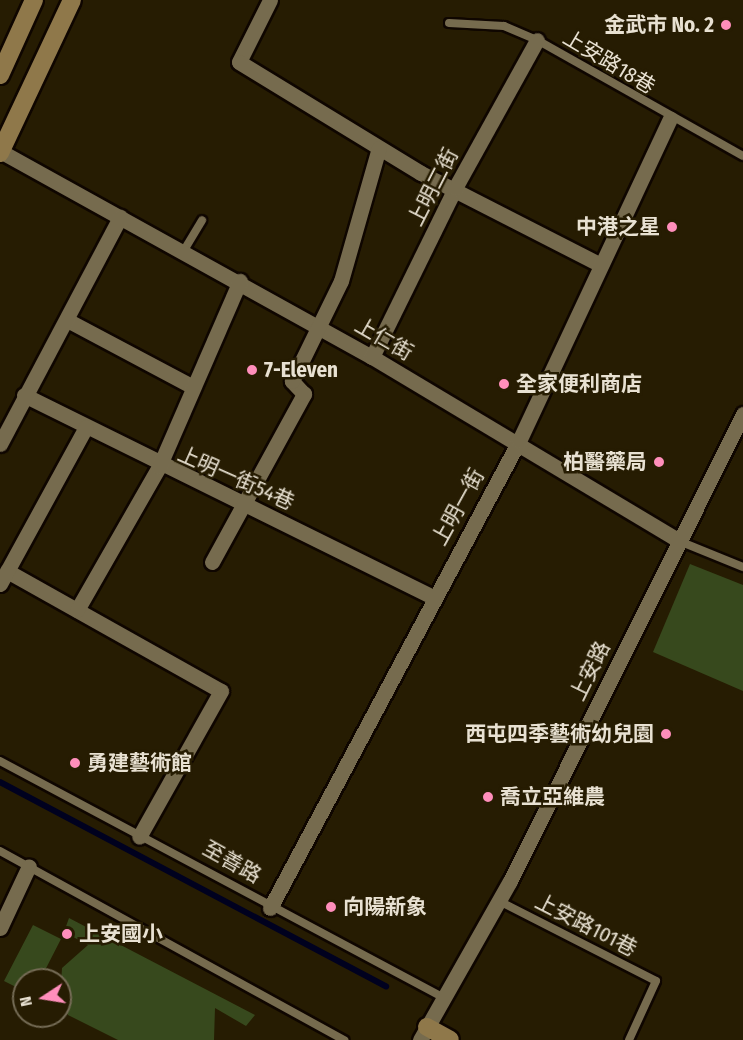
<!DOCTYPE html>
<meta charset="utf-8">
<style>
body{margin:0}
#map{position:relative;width:743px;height:1040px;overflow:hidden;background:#261c02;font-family:"Fira Sans Condensed","Noto Sans TC",sans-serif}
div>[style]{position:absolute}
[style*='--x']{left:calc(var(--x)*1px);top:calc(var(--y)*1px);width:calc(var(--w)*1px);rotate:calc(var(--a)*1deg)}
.green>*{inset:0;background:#37491d}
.stream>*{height:6px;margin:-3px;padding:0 3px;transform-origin:3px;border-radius:3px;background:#00011f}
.roads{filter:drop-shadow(2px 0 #0f0600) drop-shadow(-2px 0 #0f0600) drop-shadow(0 2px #0f0600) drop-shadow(0 -2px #0f0600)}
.lane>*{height:8px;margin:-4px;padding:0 4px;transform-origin:4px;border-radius:4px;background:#766b4e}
.street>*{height:15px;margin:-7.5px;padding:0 7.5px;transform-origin:7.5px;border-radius:7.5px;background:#766b4e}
.secondary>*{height:18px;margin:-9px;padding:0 9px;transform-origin:9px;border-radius:9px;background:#8f784a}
.dots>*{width:16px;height:16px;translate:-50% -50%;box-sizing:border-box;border:3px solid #261c02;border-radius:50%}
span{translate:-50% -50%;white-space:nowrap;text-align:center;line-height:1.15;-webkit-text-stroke:5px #261c02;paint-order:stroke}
.poi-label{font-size:21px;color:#e8e1d2;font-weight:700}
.right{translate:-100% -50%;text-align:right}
.left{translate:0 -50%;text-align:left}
.street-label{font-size:21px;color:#e8e1d2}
.north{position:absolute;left:12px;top:968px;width:60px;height:60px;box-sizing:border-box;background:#261c02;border:2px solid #746b55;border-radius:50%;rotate:258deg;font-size:16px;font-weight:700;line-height:24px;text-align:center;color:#e8e1d2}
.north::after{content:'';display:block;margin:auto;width:21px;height:27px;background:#ff8ebb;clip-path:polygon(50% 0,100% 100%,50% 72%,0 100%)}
</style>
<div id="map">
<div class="green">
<div style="clip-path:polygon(690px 564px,743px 585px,743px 691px,653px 652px)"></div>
<div style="clip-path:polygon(69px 918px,255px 1015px,246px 1026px,215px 1008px,214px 1040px,118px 1040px,68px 1015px,60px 1000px,62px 968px,88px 945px,64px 932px)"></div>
<div style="clip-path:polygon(33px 925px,61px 939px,40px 980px,24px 980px,24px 991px,4px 981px)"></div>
</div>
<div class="stream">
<div style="--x:0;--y:782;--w:437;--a:27.9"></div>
</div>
<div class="roads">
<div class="lane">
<div style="--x:449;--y:23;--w:55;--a:3.1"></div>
<div style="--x:504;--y:26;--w:36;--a:23"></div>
<div style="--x:537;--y:40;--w:236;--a:29.4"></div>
<div style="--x:183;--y:252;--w:37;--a:-59"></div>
<div style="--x:679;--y:541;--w:69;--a:22.1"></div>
<div style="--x:0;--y:761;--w:503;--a:28.09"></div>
<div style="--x:0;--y:851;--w:393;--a:28.8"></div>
<div style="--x:499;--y:901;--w:176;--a:27"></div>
<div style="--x:656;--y:981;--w:65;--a:114.6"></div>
</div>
<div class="street">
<div style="--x:270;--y:0;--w:69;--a:116.6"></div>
<div style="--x:239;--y:62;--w:213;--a:31.4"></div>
<div style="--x:421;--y:173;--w:202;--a:27.1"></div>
<div style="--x:0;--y:151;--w:425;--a:29"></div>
<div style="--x:372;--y:357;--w:357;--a:30.9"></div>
<div style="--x:67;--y:320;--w:140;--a:28"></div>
<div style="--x:372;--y:357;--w:188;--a:-63.8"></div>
<div style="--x:455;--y:188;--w:169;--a:-61"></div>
<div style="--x:24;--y:395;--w:455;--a:26.3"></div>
<div style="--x:0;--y:444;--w:257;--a:-62.1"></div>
<div style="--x:212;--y:562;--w:192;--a:-61.3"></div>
<div style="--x:304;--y:394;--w:18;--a:-133"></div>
<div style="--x:292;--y:381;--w:111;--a:-63.9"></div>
<div style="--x:341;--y:281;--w:138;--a:-74.1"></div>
<div style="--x:7;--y:571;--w:245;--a:29.3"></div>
<div style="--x:221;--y:691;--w:167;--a:119.3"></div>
<div style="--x:0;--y:584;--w:179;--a:-61.3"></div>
<div style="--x:77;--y:610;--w:165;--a:-60.2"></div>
<div style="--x:159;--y:467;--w:203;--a:-66.5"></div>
<div style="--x:270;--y:908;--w:529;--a:-61.93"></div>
<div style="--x:519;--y:441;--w:356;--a:-64.9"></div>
<div style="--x:0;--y:928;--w:68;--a:-64.9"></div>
<div style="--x:420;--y:1040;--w:183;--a:-60.5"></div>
<div style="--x:510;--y:881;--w:522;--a:-63.48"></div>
</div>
<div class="secondary">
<div style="--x:0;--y:75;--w:82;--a:-65.6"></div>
<div style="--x:0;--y:153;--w:169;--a:-64.8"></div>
<div style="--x:427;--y:1027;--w:26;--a:29"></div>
</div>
</div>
<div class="dots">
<div style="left:726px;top:25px;background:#ff8ebb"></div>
<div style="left:672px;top:227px;background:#ff8ebb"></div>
<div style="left:252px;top:370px;background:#ff8ebb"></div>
<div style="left:504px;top:384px;background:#ff8ebb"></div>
<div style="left:659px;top:462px;background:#ff8ebb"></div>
<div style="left:666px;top:734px;background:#ff8ebb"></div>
<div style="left:75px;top:763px;background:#ff8ebb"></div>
<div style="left:488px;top:797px;background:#ff8ebb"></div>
<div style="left:331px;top:907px;background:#ff8ebb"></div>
<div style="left:67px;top:934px;background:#ff8ebb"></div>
</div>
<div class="poi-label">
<span class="right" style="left:714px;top:25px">金武市 No. 2</span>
<span class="right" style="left:660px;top:227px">中港之星</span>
<span class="left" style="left:264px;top:370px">7-Eleven</span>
<span class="left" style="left:516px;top:384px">全家便利商店</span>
<span class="right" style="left:647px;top:462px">柏醫藥局</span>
<span class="right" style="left:654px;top:734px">西屯四季藝術幼兒園</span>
<span class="left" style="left:87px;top:763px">勇建藝術館</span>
<span class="left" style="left:500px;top:797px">喬立亞維農</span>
<span class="left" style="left:343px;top:907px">向陽新象</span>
<span class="left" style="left:79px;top:934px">上安國小</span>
</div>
<div class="street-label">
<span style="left:609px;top:62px;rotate:31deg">上安路18巷</span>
<span style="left:433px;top:187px;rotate:-63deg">上明二街</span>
<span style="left:384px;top:339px;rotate:30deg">上仁街</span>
<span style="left:236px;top:478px;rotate:24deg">上明一街54巷</span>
<span style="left:458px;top:507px;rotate:-61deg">上明一街</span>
<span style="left:590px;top:671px;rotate:-64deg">上安路</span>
<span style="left:232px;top:862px;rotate:29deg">至善路</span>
<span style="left:586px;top:925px;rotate:27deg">上安路101巷</span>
</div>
<div class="north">N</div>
</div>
